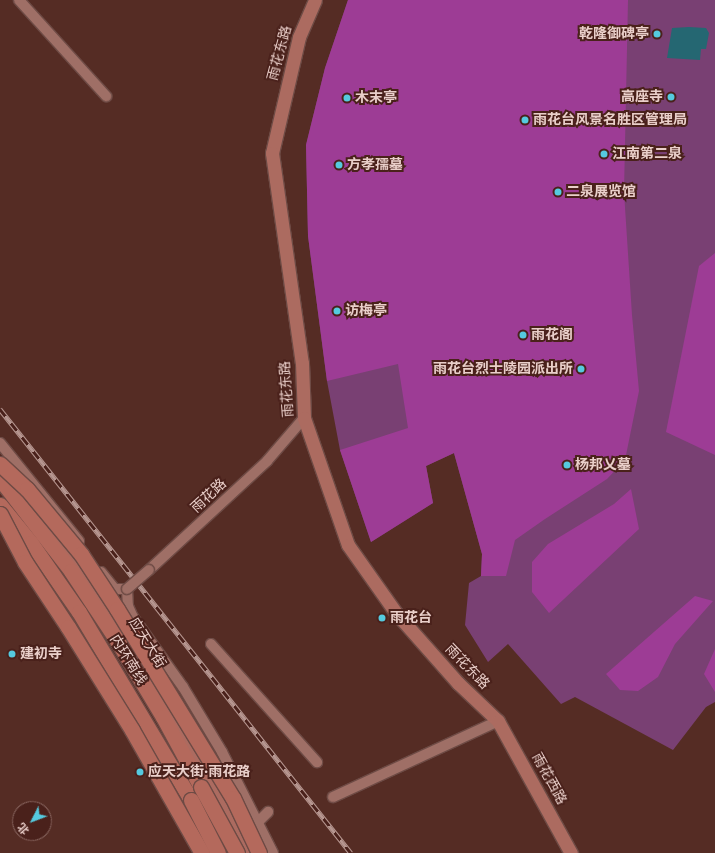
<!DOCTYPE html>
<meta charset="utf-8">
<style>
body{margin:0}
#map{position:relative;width:715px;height:853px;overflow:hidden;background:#552c24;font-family:"Source Sans 3","Noto Sans SC",sans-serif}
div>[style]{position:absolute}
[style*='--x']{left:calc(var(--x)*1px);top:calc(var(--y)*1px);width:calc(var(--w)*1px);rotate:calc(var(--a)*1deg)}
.green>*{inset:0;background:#794073}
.forest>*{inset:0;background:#9d3c95}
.water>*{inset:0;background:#256772}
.roads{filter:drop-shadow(1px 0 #6e4b45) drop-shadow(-1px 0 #6e4b45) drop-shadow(0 1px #6e4b45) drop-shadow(0 -1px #6e4b45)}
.minor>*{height:10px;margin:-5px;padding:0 5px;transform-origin:5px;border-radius:5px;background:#9f6f66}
.major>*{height:13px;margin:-6.5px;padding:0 6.5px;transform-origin:6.5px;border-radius:6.5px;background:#ac6b60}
.highway>*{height:15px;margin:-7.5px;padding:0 7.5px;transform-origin:7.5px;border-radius:7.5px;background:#b4695c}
.rail>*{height:4.5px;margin-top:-2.25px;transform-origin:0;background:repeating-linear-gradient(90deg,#4a211b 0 9px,#b69690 0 18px);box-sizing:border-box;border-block:1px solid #b69690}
.bridges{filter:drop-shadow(1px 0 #6e4b45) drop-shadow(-1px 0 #6e4b45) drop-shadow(0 1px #6e4b45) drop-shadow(0 -1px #6e4b45)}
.minor-bridge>*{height:10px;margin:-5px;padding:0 5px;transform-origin:5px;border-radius:5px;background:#9f6f66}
.highway-bridge>*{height:15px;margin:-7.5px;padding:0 7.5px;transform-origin:7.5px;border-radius:7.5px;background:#b4695c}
.dots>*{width:11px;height:11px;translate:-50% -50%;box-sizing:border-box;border:2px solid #4a211b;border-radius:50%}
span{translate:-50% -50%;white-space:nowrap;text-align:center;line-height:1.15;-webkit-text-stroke:4px #4a211b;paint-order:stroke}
.poi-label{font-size:14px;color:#eacfca;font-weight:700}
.right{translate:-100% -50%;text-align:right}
.left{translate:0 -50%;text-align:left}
.street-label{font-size:14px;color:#eacfca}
.north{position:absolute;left:12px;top:801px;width:40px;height:40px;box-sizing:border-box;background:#4a211b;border:1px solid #8a6761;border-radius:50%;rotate:228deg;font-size:11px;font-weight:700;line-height:16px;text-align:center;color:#eacfca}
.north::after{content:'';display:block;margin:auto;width:14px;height:18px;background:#55cadf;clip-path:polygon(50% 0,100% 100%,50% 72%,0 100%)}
</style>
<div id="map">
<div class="green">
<div style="clip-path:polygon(348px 0,715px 0,715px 702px,706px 707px,673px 750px,575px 697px,561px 704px,508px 644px,488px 662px,465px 625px,469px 583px,481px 576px,482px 554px,454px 453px,426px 466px,433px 503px,371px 542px,340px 450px,327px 381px,308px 236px,306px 145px,325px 68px)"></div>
</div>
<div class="forest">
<div style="clip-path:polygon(348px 0,628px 0,624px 192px,632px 315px,639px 391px,625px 460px,607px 479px,545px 519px,515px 540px,506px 576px,481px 576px,482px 554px,454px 453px,426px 466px,433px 503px,371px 542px,340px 450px,408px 428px,398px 364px,327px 381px,308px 236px,306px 145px,325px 68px)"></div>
<div style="clip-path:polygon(715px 253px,715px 455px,666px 432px,699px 266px)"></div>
<div style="clip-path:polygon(631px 489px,639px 529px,549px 613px,532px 592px,532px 562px,548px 544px,614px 504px)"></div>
<div style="clip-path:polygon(695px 596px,713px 601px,675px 644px,658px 677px,638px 691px,620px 690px,606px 674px)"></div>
<div style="clip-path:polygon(715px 649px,715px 692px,704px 674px)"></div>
</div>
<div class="water">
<div style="clip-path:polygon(689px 27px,706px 28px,709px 33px,706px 49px,701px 49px,700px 60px,667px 58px,672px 28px)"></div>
</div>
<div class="roads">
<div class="minor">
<div style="--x:19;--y:0;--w:130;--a:47.8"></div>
<div style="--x:0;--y:443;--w:126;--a:51.1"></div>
<div style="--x:149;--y:570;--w:161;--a:-42.7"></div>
<div style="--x:267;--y:461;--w:57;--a:-49.3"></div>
<div style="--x:101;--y:572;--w:22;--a:51"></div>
<div style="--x:115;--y:589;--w:12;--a:0"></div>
<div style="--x:127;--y:589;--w:17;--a:87"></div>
<div style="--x:128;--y:606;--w:12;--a:66"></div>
<div style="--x:133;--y:617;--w:86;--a:54.5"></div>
<div style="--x:183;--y:687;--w:76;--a:59"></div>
<div style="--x:222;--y:752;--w:113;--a:63.2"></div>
<div style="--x:211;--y:644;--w:159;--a:48.1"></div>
<div style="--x:333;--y:797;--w:182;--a:-24.7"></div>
<div style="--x:254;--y:826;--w:20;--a:-45"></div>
</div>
<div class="major">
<div style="--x:315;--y:0;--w:40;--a:113.4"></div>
<div style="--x:299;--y:37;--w:119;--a:103.1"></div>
<div style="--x:272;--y:153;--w:212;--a:81.9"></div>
<div style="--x:302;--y:363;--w:55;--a:87.9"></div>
<div style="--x:304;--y:418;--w:134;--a:70.9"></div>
<div style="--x:348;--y:545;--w:83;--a:54.8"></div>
<div style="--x:396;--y:613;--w:94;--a:48.5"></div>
<div style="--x:458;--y:683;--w:55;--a:43.5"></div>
<div style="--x:498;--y:721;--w:151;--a:61.1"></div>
<div style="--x:43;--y:518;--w:109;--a:54.7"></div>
<div style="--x:106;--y:607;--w:224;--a:58.5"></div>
<div style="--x:223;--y:798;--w:61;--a:64.7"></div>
<div style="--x:115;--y:689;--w:45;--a:57.7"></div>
</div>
<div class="highway">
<div style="--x:0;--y:479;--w:116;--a:52.3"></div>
<div style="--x:71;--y:571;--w:85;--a:56.5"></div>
<div style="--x:118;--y:642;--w:87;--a:59"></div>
<div style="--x:163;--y:717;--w:80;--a:61.5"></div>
<div style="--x:0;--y:505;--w:49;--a:50.8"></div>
<div style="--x:31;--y:543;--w:84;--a:55.2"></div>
<div style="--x:79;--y:612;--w:219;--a:59.2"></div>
</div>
</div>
<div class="rail">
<div style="--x:0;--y:409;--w:566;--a:51.67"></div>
</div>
<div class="bridges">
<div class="minor-bridge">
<div style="--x:127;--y:589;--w:29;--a:-41"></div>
</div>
<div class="highway-bridge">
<div style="--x:0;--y:464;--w:37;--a:43"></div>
<div style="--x:27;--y:489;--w:85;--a:50.3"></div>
<div style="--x:81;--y:554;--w:66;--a:56.8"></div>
<div style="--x:117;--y:609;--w:222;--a:58.5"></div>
<div style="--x:233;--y:798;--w:61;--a:64.7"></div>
<div style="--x:0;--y:514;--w:54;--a:62.5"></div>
<div style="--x:25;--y:562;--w:78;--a:56.5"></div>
<div style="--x:68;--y:627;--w:121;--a:58.1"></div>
<div style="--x:132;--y:730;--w:142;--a:60.4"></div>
<div style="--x:201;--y:787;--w:75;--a:61.4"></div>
<div style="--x:191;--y:800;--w:59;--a:63"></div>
</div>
</div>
<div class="dots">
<div style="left:657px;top:34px;background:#55cadf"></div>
<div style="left:671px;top:97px;background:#55cadf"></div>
<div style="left:347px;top:98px;background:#55cadf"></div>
<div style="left:525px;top:120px;background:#55cadf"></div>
<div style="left:604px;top:154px;background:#55cadf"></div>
<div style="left:339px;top:165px;background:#55cadf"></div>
<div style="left:558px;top:192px;background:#55cadf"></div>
<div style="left:337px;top:311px;background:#55cadf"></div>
<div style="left:523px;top:335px;background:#55cadf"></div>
<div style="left:581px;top:369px;background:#55cadf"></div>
<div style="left:567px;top:465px;background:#55cadf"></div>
<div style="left:382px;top:618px;background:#55cadf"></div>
<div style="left:12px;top:654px;background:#55cadf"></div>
<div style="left:140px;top:772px;background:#55cadf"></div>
</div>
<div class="poi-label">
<span class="right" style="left:649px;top:34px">乾隆御碑亭</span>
<span class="right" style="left:663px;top:97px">高座寺</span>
<span class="left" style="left:355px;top:98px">木末亭</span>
<span class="left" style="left:533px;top:120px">雨花台风景名胜区管理局</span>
<span class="left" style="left:612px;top:154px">江南第二泉</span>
<span class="left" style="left:347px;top:165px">方孝孺墓</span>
<span class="left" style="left:566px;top:192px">二泉展览馆</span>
<span class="left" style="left:345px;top:311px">访梅亭</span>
<span class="left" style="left:531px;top:335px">雨花阁</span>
<span class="right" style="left:573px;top:369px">雨花台烈士陵园派出所</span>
<span class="left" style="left:575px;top:465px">杨邦乂墓</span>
<span class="left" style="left:390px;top:618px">雨花台</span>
<span class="left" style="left:20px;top:654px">建初寺</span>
<span class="left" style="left:148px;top:772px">应天大街·雨花路</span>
</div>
<div class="street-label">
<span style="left:280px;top:53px;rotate:-75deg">雨花东路</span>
<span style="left:287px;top:389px;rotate:-94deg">雨花东路</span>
<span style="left:209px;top:496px;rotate:-43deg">雨花路</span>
<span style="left:147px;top:643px;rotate:58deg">应天大街</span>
<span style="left:128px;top:660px;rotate:58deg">内环南线</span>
<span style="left:467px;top:667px;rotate:46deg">雨花东路</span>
<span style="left:549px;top:779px;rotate:61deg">雨花西路</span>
</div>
<div class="north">北</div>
</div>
